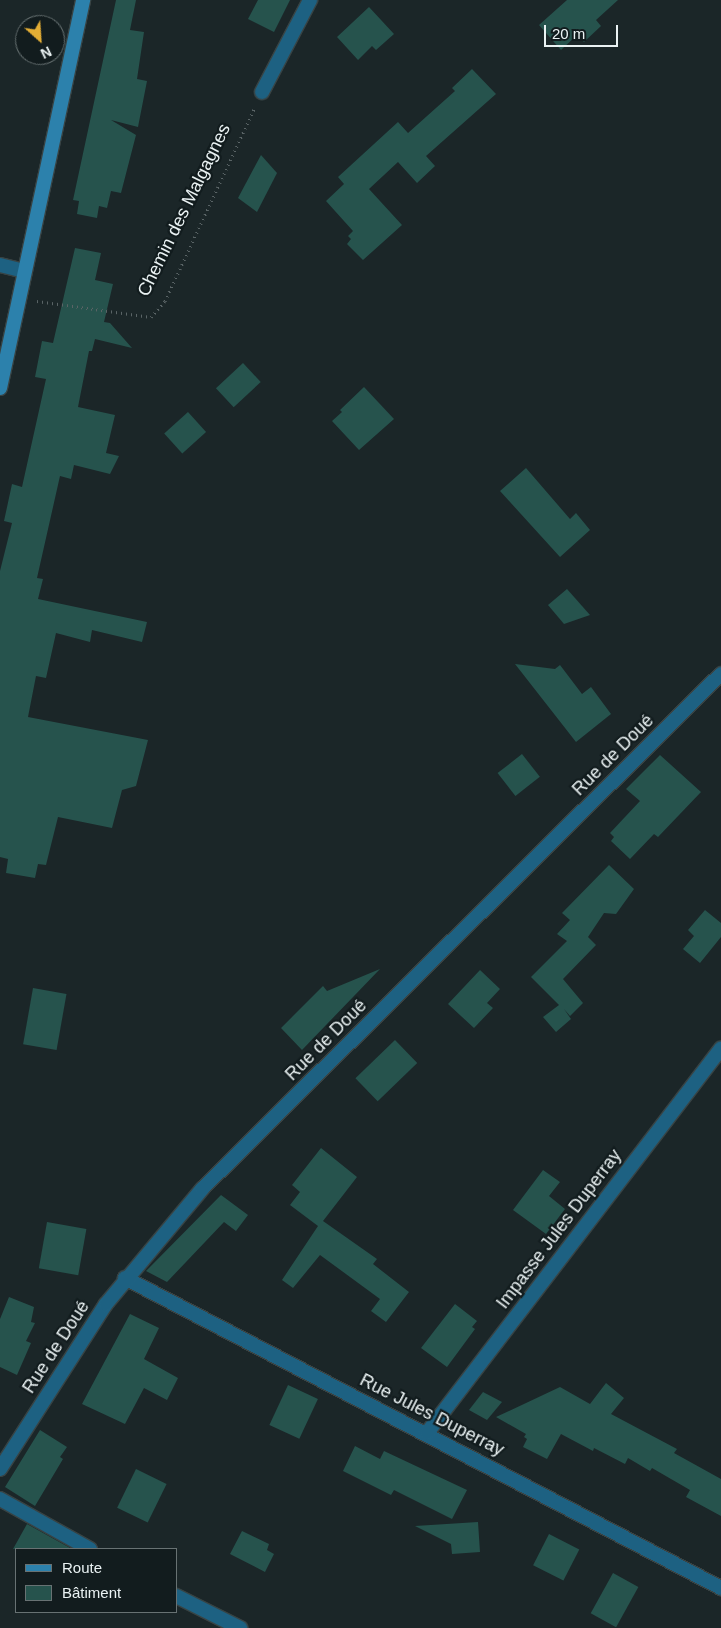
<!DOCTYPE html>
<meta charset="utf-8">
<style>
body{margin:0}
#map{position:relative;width:721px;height:1628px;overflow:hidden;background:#1b2628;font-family:Helvetica,sans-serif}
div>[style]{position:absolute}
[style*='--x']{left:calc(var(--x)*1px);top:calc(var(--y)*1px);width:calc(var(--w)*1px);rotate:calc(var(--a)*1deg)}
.building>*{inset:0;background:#26534d;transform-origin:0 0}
.path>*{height:3px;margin-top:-1.5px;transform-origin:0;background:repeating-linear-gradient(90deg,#5a6466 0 1px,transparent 0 5px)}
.roads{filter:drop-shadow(1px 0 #384344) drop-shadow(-1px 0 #384344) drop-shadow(0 1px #384344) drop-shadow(0 -1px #384344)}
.service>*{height:14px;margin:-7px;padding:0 7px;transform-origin:7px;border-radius:7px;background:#1d6182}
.minor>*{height:14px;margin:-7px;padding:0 7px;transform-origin:7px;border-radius:7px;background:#1d6182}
.tertiary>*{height:14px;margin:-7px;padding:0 7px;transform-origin:7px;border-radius:7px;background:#1d6182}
.secondary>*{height:14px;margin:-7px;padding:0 7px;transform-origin:7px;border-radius:7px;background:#2c81ac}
span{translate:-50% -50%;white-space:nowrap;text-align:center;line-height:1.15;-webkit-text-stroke:4.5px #121c1e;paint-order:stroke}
.street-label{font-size:18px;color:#eaf2f3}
.legend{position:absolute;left:15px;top:1548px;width:162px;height:65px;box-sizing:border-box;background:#121c1e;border:1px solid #687273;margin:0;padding:6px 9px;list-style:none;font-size:15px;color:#eaf2f3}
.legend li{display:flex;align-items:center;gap:10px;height:25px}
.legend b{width:25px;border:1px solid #687273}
.north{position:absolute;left:15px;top:15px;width:50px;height:50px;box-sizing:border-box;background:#121c1e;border:1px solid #687273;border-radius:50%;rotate:154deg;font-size:14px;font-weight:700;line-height:20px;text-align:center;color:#eaf2f3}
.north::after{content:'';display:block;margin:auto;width:18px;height:22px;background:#e4ae35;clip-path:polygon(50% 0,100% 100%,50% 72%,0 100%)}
.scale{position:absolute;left:544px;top:25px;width:74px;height:22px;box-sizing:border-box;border:2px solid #eaf2f3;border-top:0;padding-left:6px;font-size:15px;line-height:18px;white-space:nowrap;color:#eaf2f3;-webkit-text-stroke:4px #121c1e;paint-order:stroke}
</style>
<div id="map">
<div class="building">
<div style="clip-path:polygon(116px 0,136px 0,130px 30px,144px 32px,137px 79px,147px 81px,138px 127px,111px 120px,136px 135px,121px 193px,111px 191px,107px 208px,99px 206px,97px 218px,77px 214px,79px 201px,73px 200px)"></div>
<div style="clip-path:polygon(258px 0,290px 0,274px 32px,248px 19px)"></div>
<div style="clip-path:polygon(567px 0,618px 0,596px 20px,601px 26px,584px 42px,577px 35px,561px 50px,539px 25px)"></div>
<div style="clip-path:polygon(369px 7px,394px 34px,376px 50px,372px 46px,358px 60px,337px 37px)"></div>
<div style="clip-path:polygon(472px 69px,496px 94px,426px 156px,435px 166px,417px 183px,398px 162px,369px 189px,402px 225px,363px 260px,347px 244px,351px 239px,348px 236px,353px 231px,326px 201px,344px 184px,338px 177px,398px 122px,408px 133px,455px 91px,452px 88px)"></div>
<div style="clip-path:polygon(261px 155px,277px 173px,257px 212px,238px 198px)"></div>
<div style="clip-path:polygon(75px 248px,101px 253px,95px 280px,113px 284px,104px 322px,110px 323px,132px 348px,95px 339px,92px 351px,89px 351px,78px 407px,115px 415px,106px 453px,119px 456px,110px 474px,74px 465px,71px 479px,60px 476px,37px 578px,43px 579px,38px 599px,147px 622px,142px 642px,92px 630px,90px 642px,56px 633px,46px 678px,36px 676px,28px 717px,148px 740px,136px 786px,122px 790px,112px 828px,58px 817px,46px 865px,38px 864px,35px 878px,6px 873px,8px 859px,0 857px,0 571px,12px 523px,4px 521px,12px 484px,22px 487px,46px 379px,35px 377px,42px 341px,53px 343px)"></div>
<div style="left:243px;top:363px;width:26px;height:37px;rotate:47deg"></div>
<div style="clip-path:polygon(364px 387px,394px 419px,359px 450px,332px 421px,342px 412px,340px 410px)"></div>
<div style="left:188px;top:412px;width:27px;height:32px;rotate:48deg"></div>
<div style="clip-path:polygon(526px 468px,570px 519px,576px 513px,590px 530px,560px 557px,500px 491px)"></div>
<div style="clip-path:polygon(567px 589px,590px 615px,564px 624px,548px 605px)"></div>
<div style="clip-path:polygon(515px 664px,555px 669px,560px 665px,582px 694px,591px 687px,611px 714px,576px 742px)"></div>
<div style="left:522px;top:754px;width:29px;height:31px;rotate:52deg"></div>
<div style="clip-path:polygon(660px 755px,701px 792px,658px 837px,654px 834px,630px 859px,611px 841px,614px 837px,610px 833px,640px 801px,626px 789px)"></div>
<div style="clip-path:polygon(609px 865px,634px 889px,616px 914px,604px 913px,588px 937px,596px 945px,563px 979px,583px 1003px,570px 1016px,564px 1009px,571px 1019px,556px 1032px,543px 1017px,559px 1005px,531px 977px,567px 941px,557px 934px,570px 920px,562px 913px)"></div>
<div style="clip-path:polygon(705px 910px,721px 923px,721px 937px,700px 963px,683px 949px,694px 936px,688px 930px)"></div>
<div style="clip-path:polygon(380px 969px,302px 1050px,281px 1028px,323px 986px,327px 991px)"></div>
<div style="clip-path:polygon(480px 970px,500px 989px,487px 1003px,493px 1008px,474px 1028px,448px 1004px)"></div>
<div style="left:33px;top:988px;width:34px;height:57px;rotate:10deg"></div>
<div style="left:395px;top:1040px;width:32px;height:55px;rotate:46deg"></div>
<div style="clip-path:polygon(321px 1148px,357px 1177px,323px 1221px,377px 1259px,373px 1264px,409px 1292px,386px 1322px,371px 1311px,380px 1299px,320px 1255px,293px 1288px,282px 1280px,318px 1226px,290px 1205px,300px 1192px,292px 1185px)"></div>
<div style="clip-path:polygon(543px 1170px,560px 1182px,549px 1196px,565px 1209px,546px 1234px,513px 1210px)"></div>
<div style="clip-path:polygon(221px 1195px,248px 1215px,236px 1231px,224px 1222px,167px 1282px,146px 1271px)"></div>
<div style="left:47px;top:1222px;width:40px;height:47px;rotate:10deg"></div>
<div style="clip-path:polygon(9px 1297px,34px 1307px,31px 1322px,35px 1323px,26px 1341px,31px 1343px,17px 1375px,0 1367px,0 1319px)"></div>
<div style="clip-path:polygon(455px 1304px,477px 1321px,472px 1327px,475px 1329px,447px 1367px,421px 1348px)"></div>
<div style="clip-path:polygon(130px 1314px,159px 1328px,144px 1359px,178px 1378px,167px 1400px,144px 1388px,125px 1424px,82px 1404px)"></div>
<div style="clip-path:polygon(606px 1383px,624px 1398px,611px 1414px,677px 1449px,674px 1453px,721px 1479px,721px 1516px,686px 1497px,690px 1490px,652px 1468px,650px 1471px,628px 1458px,625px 1464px,594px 1448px,593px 1451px,561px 1434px,547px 1459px,523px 1447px,527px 1439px,524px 1437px,526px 1434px,496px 1417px,560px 1387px,590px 1404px)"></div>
<div style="left:288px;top:1385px;width:33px;height:44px;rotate:25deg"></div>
<div style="clip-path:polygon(483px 1392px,502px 1402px,487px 1420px,469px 1410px)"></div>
<div style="clip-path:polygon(40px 1430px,67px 1447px,60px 1457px,63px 1459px,35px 1506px,5px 1487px)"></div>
<div style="clip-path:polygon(355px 1446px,380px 1459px,384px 1451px,467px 1490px,452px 1519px,394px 1490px,391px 1495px,343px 1471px)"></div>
<div style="left:136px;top:1469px;width:34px;height:43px;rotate:26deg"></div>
<div style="clip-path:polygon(478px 1522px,480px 1552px,452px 1554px,451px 1544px,415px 1526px)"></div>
<div style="clip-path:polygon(27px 1524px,72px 1549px,13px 1549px)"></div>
<div style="clip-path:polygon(242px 1531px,269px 1544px,267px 1550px,274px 1554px,265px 1572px,230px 1554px)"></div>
<div style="left:549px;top:1534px;width:34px;height:35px;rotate:27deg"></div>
<div style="left:613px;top:1573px;width:29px;height:46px;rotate:29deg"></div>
</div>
<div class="path">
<div style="--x:37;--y:301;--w:115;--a:8"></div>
<div style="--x:151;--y:317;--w:21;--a:-49"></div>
<div style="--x:165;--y:301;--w:212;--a:-65.1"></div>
</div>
<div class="roads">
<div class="service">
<div style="--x:0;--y:265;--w:25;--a:14"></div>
<div style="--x:176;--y:1596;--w:72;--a:26.6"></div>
</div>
<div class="minor">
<div style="--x:262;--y:92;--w:104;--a:-62.4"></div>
<div style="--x:125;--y:1278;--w:672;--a:27.48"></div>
<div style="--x:427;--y:1433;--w:484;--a:-52.6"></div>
<div style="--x:0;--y:1499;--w:103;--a:29.1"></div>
</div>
<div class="tertiary">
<div style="--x:0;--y:1469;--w:196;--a:-57.3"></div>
<div style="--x:106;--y:1304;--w:150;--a:-50.1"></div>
<div style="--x:202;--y:1189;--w:731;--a:-44.78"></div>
</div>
<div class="secondary">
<div style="--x:0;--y:388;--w:397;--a:-77.9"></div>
</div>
</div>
<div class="street-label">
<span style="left:184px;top:210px;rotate:-64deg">Chemin des Malgagnes</span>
<span style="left:613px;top:755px;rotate:-45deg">Rue de Doué</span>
<span style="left:326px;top:1040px;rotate:-45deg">Rue de Doué</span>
<span style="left:559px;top:1229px;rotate:-53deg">Impasse Jules Duperray</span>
<span style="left:56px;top:1347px;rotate:-57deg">Rue de Doué</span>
<span style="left:432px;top:1415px;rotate:27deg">Rue Jules Duperray</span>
</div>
<ul class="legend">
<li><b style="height:6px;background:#2c81ac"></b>Route</li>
<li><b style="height:14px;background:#26534d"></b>Bâtiment</li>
</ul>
<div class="north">N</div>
<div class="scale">20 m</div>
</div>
